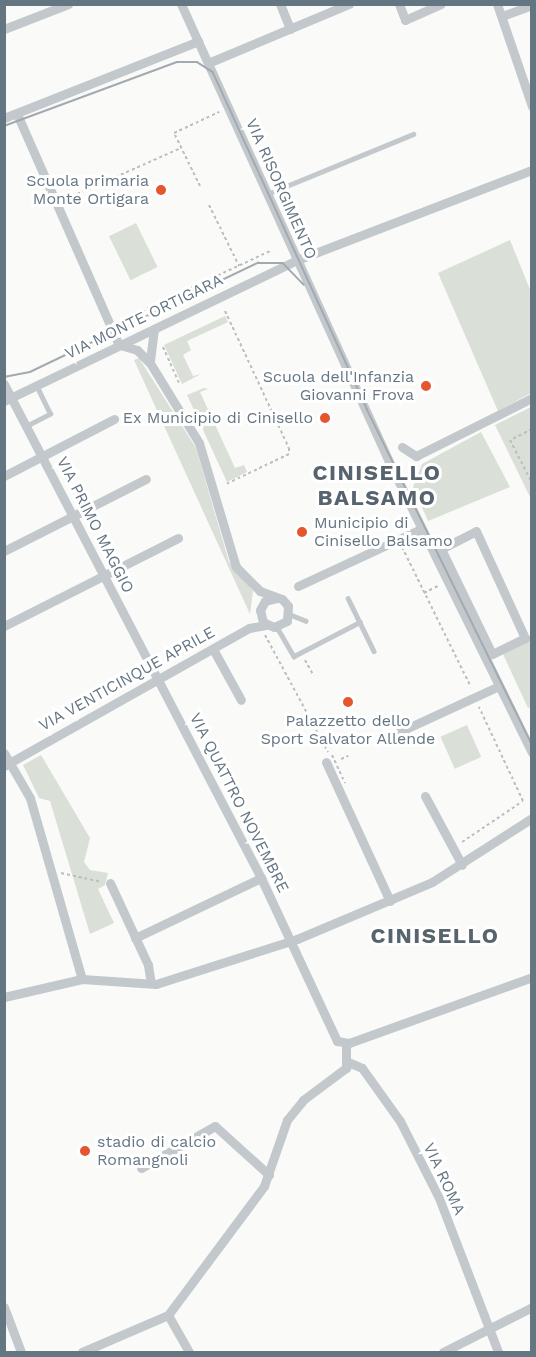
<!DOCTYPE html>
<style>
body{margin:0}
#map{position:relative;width:536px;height:1357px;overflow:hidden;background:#fafaf8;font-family:"Work Sans",sans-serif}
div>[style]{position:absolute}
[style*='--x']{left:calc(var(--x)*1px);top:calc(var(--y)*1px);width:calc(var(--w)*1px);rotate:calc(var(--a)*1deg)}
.green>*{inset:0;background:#dadfd7;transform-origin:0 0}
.path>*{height:2px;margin-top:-1px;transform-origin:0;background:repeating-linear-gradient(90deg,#bbbfc2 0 3px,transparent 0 6px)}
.lane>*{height:4.5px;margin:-2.25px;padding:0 2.25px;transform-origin:2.25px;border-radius:2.25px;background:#c3c8cc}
.street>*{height:9px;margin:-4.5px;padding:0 4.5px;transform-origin:4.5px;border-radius:4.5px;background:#c3c8cc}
.tram>*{height:1.5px;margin:-0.75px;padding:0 0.75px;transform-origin:0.75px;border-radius:0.75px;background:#a2aab0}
.dots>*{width:16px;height:16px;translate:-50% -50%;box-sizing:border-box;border:3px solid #fff;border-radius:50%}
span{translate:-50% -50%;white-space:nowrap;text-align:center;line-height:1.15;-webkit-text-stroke:6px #fff;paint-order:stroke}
.poi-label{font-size:16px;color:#657683}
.right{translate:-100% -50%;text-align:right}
.left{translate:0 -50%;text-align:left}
.street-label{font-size:16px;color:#657683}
.district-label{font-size:22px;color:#57646e;font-weight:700;letter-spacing:1.5px}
.frame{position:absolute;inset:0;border:6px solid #657683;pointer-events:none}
</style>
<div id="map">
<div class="green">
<div style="left:136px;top:223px;width:49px;height:30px;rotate:64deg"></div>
<div style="clip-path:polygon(510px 240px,531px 292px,531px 393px,498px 411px,438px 273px)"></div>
<div style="clip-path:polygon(225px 316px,228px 322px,187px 341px,191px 350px,183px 355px,193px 376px,201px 374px,182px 384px,164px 345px)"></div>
<div style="clip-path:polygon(139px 358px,196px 448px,229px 562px,253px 591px,250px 614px,134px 360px)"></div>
<div style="clip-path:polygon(204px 388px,208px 389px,200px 392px,235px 468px,244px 465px,247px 472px,227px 482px,187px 395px)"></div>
<div style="clip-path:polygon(531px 407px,531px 499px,495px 425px)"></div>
<div style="clip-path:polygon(481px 432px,510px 487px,428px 521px,413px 487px,422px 464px)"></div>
<div style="clip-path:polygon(531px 635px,531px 707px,528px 708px,501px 650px)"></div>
<div style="left:467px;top:725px;width:35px;height:29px;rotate:66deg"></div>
<div style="clip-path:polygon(41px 755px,90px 838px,84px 862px,90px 870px,108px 873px,105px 885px,98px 889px,114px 923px,90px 934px,50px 801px,39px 798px,23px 765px)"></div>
</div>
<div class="path">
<div style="--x:200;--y:186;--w:59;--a:-116.1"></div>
<div style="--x:174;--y:133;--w:50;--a:-25"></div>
<div style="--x:66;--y:199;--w:126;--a:-23.9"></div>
<div style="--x:209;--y:205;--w:68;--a:63.8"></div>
<div style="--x:225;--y:311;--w:151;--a:65"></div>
<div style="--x:289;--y:448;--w:6;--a:90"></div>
<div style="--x:289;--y:454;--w:70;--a:154.5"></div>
<div style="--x:120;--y:321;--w:166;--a:-25"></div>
<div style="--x:163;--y:347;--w:42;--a:65.9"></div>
<div style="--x:532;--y:429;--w:25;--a:153"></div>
<div style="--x:510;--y:440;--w:48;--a:62.9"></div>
<div style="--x:411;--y:483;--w:18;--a:-68"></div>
<div style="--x:402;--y:547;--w:156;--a:63.8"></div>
<div style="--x:424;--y:593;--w:16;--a:-27"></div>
<div style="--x:265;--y:635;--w:133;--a:61.7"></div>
<div style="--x:305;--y:660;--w:18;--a:61"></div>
<div style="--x:332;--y:755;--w:31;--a:65"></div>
<div style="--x:341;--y:759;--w:8;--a:-23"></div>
<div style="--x:462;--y:842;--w:73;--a:-33.9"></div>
<div style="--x:523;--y:801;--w:104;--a:-115.1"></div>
<div style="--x:61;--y:873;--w:42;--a:12.4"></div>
</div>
<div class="lane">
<div style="--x:267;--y:194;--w:158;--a:-22.3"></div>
<div style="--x:28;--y:425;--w:25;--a:-27"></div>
<div style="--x:50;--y:414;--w:32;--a:-116"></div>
<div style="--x:348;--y:598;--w:59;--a:63.9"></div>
<div style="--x:289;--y:614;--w:18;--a:22"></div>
<div style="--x:277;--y:627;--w:34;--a:60"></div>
<div style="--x:294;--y:656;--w:74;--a:-27.3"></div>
</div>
<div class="street">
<div style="--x:181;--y:4;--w:510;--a:65.55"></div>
<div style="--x:392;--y:468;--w:317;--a:63.8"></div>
<div style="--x:280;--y:4;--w:27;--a:68"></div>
<div style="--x:399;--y:4;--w:17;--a:69"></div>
<div style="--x:405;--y:20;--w:39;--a:-24"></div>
<div style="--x:497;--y:4;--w:108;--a:71.1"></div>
<div style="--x:502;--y:16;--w:32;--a:-20"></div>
<div style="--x:4;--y:29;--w:69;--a:-21.3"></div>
<div style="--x:208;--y:63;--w:153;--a:-22.7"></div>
<div style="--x:17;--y:114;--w:253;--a:66.2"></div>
<div style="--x:4;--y:118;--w:209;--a:-21.6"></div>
<div style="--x:120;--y:345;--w:18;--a:16"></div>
<div style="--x:137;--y:350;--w:18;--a:45"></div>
<div style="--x:150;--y:363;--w:94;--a:58.5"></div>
<div style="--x:199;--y:443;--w:129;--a:73.4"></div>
<div style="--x:236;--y:567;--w:34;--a:45"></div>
<div style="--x:260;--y:591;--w:23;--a:20"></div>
<div style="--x:282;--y:599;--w:9;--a:49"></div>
<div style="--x:288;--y:606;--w:15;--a:94"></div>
<div style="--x:287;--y:621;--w:14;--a:155"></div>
<div style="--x:274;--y:627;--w:12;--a:-156"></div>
<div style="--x:263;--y:622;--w:12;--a:-104"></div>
<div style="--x:260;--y:610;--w:10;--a:-61"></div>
<div style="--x:265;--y:601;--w:12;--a:-14"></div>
<div style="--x:150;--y:361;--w:32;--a:-83"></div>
<div style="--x:4;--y:384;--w:557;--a:62.51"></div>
<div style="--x:261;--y:878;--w:180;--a:65"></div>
<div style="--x:337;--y:1041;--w:12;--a:9"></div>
<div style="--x:349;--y:1043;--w:195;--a:-19.8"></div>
<div style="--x:4;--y:401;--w:325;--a:-25.7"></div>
<div style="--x:297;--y:260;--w:252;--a:-21"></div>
<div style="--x:402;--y:447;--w:17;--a:33"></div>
<div style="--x:416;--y:456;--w:130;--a:-26.6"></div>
<div style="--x:4;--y:476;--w:124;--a:-27.4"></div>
<div style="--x:476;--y:531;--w:118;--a:65.4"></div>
<div style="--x:525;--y:638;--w:37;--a:154"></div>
<div style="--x:492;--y:654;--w:117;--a:-115.9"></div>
<div style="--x:441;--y:549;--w:39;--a:-27"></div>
<div style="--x:4;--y:551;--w:159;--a:-26.9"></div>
<div style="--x:298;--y:586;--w:136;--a:-24.9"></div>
<div style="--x:4;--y:626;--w:195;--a:-26.8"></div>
<div style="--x:213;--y:649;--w:58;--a:61.2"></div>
<div style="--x:399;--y:732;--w:110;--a:-24.7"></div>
<div style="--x:4;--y:753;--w:52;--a:60"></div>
<div style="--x:30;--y:798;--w:188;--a:74"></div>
<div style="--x:326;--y:762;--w:153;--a:65.3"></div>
<div style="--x:4;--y:766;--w:281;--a:-29.4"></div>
<div style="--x:249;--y:628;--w:17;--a:-10"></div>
<div style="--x:425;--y:796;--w:78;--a:61.8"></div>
<div style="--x:110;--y:883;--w:90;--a:65.1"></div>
<div style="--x:148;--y:965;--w:18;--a:81"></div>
<div style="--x:135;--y:938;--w:140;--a:-25.5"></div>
<div style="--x:4;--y:997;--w:80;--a:-13"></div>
<div style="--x:82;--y:979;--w:74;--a:3.9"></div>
<div style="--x:156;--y:984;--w:148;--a:-17.7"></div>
<div style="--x:297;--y:939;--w:147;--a:-22.9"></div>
<div style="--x:432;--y:882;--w:119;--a:-32.6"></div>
<div style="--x:348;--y:1062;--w:15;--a:23"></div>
<div style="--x:362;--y:1068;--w:65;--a:54.4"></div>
<div style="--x:400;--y:1121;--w:86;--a:63.1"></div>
<div style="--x:439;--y:1198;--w:165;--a:69"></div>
<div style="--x:141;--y:1168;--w:85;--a:-29.6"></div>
<div style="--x:215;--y:1126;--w:73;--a:42.2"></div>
<div style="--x:4;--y:1307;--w:48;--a:69.3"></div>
<div style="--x:168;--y:1315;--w:43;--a:60.4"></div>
<div style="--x:82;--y:1352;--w:94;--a:-23.3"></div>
<div style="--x:168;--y:1315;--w:161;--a:-53.3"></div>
<div style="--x:264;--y:1186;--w:70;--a:-70.8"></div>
<div style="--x:287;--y:1120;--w:26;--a:-51"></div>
<div style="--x:303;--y:1100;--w:54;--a:-36.7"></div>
<div style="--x:346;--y:1068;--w:24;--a:-90"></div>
<div style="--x:443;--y:1352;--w:100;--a:-26.8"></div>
</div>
<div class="tram">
<div style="--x:4;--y:126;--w:184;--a:-20.3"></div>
<div style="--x:177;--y:62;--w:20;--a:0"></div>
<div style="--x:197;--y:62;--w:19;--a:32"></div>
<div style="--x:213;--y:72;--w:371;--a:65.4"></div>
<div style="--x:367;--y:409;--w:374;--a:63.8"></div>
<div style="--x:4;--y:377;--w:26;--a:-11"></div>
<div style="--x:30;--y:372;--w:253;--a:-25.6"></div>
<div style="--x:258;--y:263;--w:25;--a:0"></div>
<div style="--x:283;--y:263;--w:30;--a:46"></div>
</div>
<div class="dots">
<div style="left:161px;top:190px;background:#e4572e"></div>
<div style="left:426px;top:386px;background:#e4572e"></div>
<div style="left:325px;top:418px;background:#e4572e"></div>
<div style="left:302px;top:532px;background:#e4572e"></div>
<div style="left:348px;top:702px;background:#e4572e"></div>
<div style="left:85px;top:1151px;background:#e4572e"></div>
</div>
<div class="poi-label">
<span class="right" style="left:149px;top:190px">Scuola primaria<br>Monte Ortigara</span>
<span class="right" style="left:414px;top:386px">Scuola dell'Infanzia<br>Giovanni Frova</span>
<span class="right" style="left:313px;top:418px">Ex Municipio di Cinisello</span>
<span class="left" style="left:314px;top:532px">Municipio di<br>Cinisello Balsamo</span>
<span style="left:348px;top:730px">Palazzetto dello<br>Sport Salvator Allende</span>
<span class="left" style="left:97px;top:1151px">stadio di calcio<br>Romangnoli</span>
</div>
<div class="street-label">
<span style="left:281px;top:189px;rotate:66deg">VIA RISORGIMENTO</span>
<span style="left:144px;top:317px;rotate:-26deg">VIA MONTE ORTIGARA</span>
<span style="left:95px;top:525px;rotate:63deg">VIA PRIMO MAGGIO</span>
<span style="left:127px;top:679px;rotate:-29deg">VIA VENTICINQUE APRILE</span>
<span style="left:239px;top:803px;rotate:63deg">VIA QUATTRO NOVEMBRE</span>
<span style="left:444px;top:1179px;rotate:65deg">VIA ROMA</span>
</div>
<div class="district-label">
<span style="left:377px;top:485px">CINISELLO<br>BALSAMO</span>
<span style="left:435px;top:936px">CINISELLO</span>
</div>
<div class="frame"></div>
</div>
